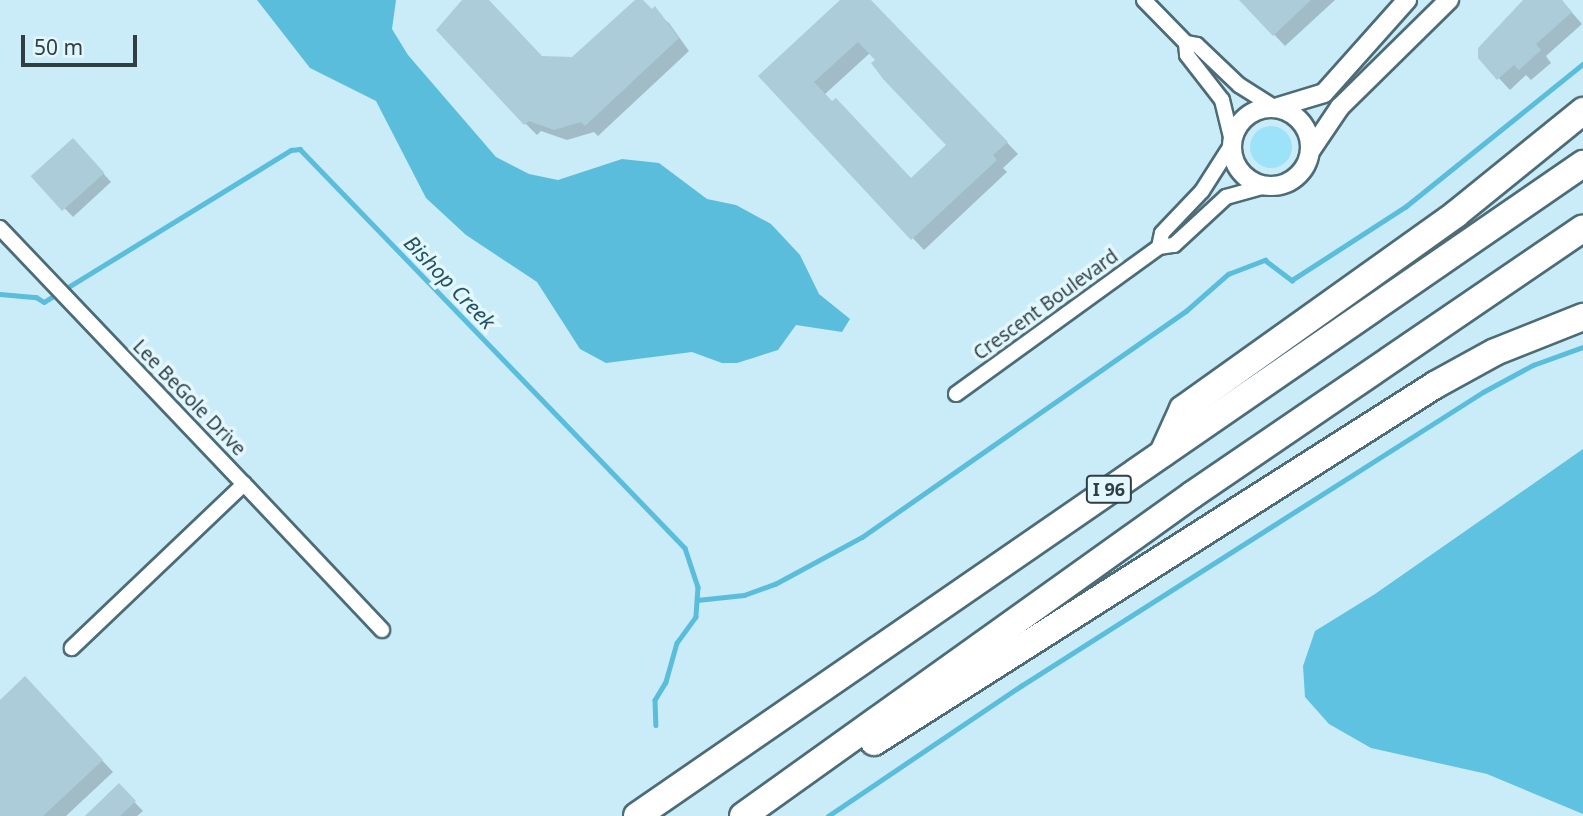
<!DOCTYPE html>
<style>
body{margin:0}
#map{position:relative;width:1583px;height:816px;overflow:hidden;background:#caecf8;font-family:"Noto Sans",sans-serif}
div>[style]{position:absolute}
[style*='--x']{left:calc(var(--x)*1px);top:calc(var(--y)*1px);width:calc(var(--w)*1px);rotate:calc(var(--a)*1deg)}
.green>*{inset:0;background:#9ce2f9}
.round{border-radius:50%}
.forest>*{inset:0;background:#5fc2e0}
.water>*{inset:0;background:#59bddb}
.shadow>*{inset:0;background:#0003}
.stream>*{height:4.5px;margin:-2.25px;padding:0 2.25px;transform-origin:2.25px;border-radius:2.25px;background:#59bddb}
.building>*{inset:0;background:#abccd8;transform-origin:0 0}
.roads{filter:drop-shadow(2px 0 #4d6c76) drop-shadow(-2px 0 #4d6c76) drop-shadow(0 2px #4d6c76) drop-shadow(0 -2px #4d6c76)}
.minor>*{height:14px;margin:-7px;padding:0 7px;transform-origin:7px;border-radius:7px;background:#fff}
.tertiary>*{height:18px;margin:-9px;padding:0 9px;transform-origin:9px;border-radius:9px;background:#fff}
.tertiary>.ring{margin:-9px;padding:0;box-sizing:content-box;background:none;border:18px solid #fff;border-radius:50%}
.motorway>*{height:26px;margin:-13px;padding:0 13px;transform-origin:13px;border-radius:13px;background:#fff}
span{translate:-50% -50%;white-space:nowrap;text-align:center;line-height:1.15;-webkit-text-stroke:7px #e2f7fe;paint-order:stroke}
.shield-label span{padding:2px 5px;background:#e2f7fe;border:2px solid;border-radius:5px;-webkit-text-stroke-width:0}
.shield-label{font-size:18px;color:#313f43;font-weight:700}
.street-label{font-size:19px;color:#313f43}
.water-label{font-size:21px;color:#26525f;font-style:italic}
.scale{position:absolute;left:21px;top:35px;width:116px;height:32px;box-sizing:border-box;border:4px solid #313f43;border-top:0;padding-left:9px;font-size:21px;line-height:24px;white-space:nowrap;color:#313f43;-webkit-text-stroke:5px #e2f7fe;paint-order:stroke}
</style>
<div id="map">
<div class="green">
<div class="round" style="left:1250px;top:126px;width:42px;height:42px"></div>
</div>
<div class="forest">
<div style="clip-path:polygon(1583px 449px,1583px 814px,1487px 774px,1371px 748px,1329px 724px,1305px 697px,1303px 666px,1315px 631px,1375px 594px)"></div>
</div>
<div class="water">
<div style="clip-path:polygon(257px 0,396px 0,392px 29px,408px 55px,496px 157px,529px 174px,558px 180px,622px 159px,659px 163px,707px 199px,736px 205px,771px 224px,800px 255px,819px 294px,850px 319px,842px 332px,796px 325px,778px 350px,737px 363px,722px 363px,692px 352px,606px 363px,580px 349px,537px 282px,466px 235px,426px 198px,376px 101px,310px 68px)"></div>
</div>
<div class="shadow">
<div style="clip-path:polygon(471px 0,488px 0,542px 57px,572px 59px,638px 0,669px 23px,689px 51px,598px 136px,594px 132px,567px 140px,541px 131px,537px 135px,525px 123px)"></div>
<div style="clip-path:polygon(evenodd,842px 0,869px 0,1018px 154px,1003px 168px,1007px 172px,924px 250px,760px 76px,842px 0,870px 53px,949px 145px,911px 180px,824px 95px,870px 53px)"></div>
<div style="clip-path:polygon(1241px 0,1335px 0,1285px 46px)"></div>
<div style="clip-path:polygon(1527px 0,1561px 0,1582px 24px,1546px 56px,1551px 63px,1531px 80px,1526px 75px,1510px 90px,1480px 58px)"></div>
<div style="clip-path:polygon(81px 149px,111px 182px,73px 217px,34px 176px)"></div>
<div style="clip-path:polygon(36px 690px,113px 772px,66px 816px,0 816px,0 702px)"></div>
<div style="clip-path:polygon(119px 786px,143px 811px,137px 816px,85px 816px)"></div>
</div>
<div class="stream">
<div style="--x:0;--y:294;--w:36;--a:5"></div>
<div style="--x:36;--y:297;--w:9;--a:32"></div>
<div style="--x:44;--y:302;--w:290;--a:-31.6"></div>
<div style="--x:291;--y:150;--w:9;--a:-6"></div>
<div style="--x:300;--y:149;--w:554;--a:46.02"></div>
<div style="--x:685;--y:548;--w:41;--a:71.6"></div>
<div style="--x:698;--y:587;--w:30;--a:94"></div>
<div style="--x:696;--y:617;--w:32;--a:126"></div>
<div style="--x:677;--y:643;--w:41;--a:105.8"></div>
<div style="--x:666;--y:682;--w:21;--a:121"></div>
<div style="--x:655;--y:700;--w:25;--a:88"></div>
<div style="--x:697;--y:600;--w:47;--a:-6.1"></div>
<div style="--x:744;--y:595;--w:33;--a:-20"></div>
<div style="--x:775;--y:584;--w:99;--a:-28.4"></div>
<div style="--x:862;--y:537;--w:395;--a:-34.9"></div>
<div style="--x:1186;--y:311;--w:56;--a:-41.4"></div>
<div style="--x:1228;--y:274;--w:40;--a:-21"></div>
<div style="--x:1265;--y:260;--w:34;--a:37"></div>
<div style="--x:1292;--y:280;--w:135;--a:-32.9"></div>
<div style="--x:1405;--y:207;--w:228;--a:-38.8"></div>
<div style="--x:828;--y:816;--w:233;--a:-34"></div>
<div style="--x:1021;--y:686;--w:548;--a:-32.47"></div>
<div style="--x:1483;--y:392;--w:57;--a:-28.4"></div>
<div style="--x:1533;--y:365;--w:53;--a:-19.8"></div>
</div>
<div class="building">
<div style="clip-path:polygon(462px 0,489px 0,542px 56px,572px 57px,635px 0,643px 0,652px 9px,655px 6px,679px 38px,585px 126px,581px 122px,554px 130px,529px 121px,524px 125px,436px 30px)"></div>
<div style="clip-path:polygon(evenodd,840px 0,871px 0,1008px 142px,993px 155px,997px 160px,911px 240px,758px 76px,840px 0,858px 42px,875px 60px,871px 63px,883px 79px,946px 145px,911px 178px,836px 98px,832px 101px,814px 82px,858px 42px)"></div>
<div style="clip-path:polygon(1239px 0,1311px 0,1273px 36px)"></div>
<div style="clip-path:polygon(1523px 0,1562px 0,1572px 12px,1536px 44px,1541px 50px,1519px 70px,1514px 65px,1497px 80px,1478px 58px,1478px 48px)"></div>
<div style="left:73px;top:138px;width:47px;height:57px;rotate:48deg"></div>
<div style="clip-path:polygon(25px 676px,103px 760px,43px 816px,0 816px,0 700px)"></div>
<div style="clip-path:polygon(119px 783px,136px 801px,120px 816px,85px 816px)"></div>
</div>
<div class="roads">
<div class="minor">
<div style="--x:1144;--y:0;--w:60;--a:45.7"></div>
<div style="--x:1186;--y:43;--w:11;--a:10"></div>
<div style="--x:1197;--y:45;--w:58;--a:43.6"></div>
<div style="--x:1239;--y:85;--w:41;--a:32.2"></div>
<div style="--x:1186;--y:43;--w:12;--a:85"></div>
<div style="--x:1187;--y:55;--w:57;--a:52.1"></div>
<div style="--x:1222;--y:100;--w:42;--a:76.3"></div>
<div style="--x:0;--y:228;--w:354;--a:46.4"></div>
<div style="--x:244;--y:484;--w:238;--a:136.4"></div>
<div style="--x:1159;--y:247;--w:14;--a:-78"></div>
<div style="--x:1162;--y:233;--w:58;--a:-46.4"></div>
<div style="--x:1202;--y:191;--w:56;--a:-57.4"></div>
<div style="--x:956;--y:394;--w:251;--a:-35.9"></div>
<div style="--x:1159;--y:247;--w:15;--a:-8"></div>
<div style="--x:1174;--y:245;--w:71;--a:-42.7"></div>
<div style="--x:1226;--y:197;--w:41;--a:-15.4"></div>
<div style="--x:244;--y:484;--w:201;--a:46.6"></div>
</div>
<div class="tertiary">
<div style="--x:1278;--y:107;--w:48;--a:-16.9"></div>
<div style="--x:1324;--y:93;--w:125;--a:-48.3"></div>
<div class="ring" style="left:1232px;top:108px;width:60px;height:60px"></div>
<div style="--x:1311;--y:150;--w:52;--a:-56"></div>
<div style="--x:1340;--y:107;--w:153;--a:-44.5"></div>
</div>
<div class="motorway">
<div style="--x:1163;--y:453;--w:48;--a:-65.6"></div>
<div style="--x:1183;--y:409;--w:335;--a:-35.5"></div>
<div style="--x:1456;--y:214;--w:164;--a:-39"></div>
<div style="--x:874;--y:742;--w:665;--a:-32.47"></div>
<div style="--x:1435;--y:385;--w:68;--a:-28.8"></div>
<div style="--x:1495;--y:352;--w:95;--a:-21.7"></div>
<div style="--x:637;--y:816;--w:1149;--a:-34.58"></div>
<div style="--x:743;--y:816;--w:552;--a:-35.56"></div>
<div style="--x:1192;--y:495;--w:473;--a:-34.3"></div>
</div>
</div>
<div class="shield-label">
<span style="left:1109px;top:489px">I 96</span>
</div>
<div class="street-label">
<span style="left:1046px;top:305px;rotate:-36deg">Crescent Boulevard</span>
<span style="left:189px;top:398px;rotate:46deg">Lee BeGole Drive</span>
</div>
<div class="water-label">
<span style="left:450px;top:282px;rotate:46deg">Bishop Creek</span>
</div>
<div class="scale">50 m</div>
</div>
